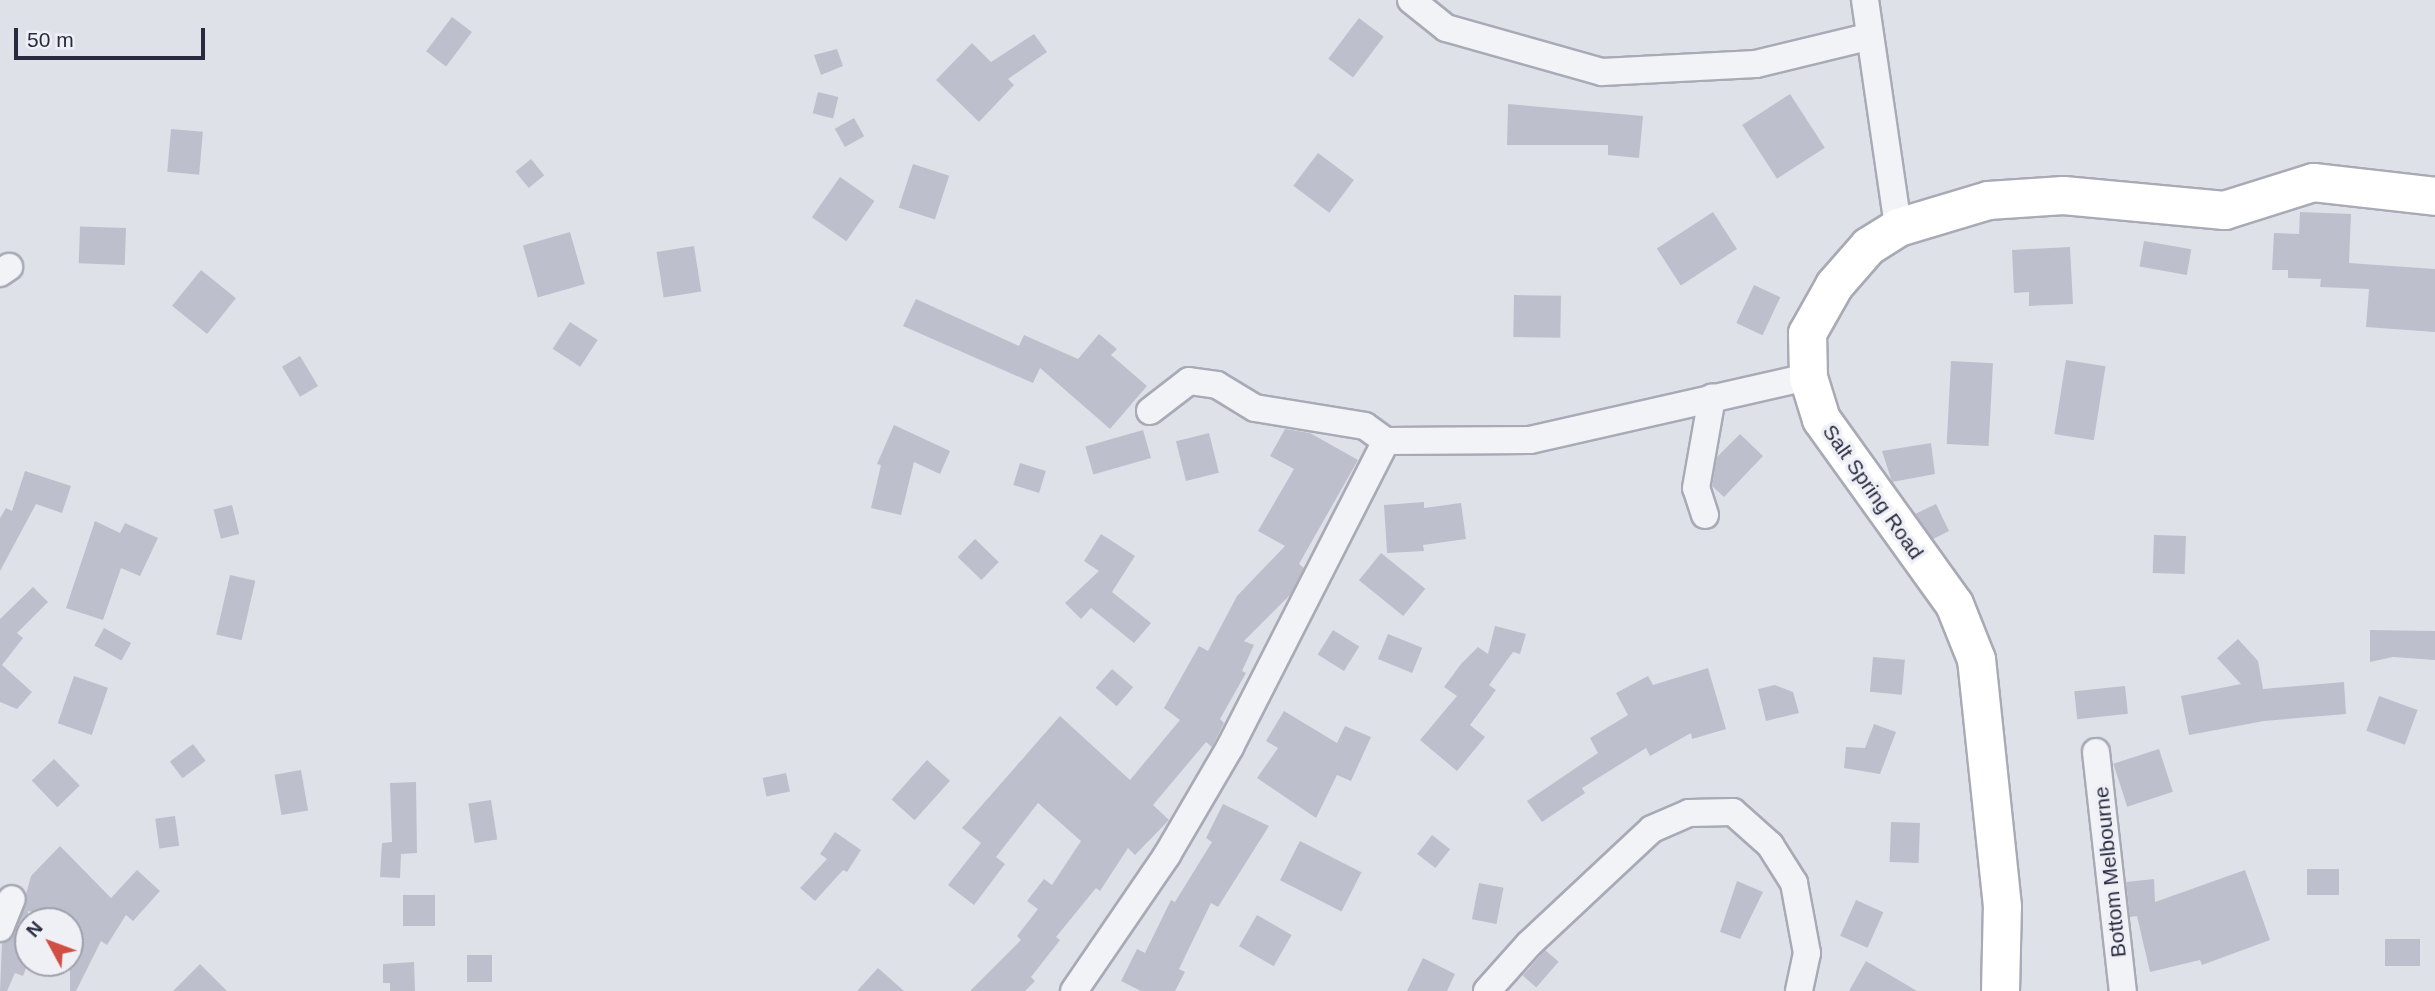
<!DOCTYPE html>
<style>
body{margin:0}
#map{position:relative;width:2435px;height:991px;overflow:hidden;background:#dfe1e9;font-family:Arial,sans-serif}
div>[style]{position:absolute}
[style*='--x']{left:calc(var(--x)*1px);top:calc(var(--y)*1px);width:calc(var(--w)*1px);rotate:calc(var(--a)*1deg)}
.building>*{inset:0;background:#bdbfcc;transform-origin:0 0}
.roads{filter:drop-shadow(2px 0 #a8aab6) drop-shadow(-2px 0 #a8aab6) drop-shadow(0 2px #a8aab6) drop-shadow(0 -2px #a8aab6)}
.street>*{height:26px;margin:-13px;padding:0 13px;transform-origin:13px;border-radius:13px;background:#f2f3f7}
.secondary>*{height:37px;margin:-18.5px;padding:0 18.5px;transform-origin:18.5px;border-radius:18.5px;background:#fff}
span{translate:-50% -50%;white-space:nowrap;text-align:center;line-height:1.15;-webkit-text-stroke:7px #eff0f6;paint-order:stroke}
.street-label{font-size:21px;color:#282b40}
.north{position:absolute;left:14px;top:907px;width:70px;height:70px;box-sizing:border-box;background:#eff0f6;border:2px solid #9fa1ad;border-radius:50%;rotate:311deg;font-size:19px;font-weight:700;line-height:28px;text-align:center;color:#282b40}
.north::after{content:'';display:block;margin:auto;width:24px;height:32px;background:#d04e42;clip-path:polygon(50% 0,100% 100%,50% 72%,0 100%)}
.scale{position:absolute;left:14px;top:28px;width:191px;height:32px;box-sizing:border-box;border:4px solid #282b40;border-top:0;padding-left:9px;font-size:21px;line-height:24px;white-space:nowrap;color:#282b40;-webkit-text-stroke:5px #eff0f6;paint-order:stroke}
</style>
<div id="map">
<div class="building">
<div style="left:452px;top:17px;width:25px;height:43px;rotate:37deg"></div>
<div style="left:1359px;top:18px;width:31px;height:51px;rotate:37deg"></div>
<div style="clip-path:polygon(1034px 34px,1047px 52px,1008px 79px,1014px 85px,979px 122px,936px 80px,972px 43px,991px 62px)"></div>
<div style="clip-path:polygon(837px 49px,843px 66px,821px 75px,814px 55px)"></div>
<div style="left:818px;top:92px;width:21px;height:22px;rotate:14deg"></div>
<div style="left:1790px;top:94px;width:64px;height:57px;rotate:57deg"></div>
<div style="clip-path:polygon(1508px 104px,1643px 116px,1639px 158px,1608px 155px,1608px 145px,1507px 145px)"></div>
<div style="left:854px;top:118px;width:21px;height:22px;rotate:61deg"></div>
<div style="left:171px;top:129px;width:32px;height:43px;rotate:5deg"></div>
<div style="left:1318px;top:153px;width:45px;height:41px;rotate:37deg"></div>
<div style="left:531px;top:159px;width:21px;height:20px;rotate:51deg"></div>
<div style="left:913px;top:164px;width:38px;height:46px;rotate:18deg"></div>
<div style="left:840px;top:177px;width:42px;height:49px;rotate:35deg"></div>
<div style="left:1713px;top:212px;width:44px;height:67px;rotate:57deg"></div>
<div style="clip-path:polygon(2300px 212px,2351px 214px,2349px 263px,2435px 269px,2435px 332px,2366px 327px,2369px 289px,2320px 287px,2321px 279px,2288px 278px,2288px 270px,2272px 270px,2274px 233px,2299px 234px)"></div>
<div style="left:126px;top:228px;width:37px;height:46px;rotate:92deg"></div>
<div style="left:570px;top:232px;width:54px;height:49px;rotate:74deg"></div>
<div style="left:2144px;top:241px;width:48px;height:26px;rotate:10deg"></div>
<div style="left:694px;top:246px;width:46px;height:38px;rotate:81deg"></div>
<div style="clip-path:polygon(2070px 247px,2073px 304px,2029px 306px,2029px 292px,2014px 293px,2012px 250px)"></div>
<div style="left:201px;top:270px;width:45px;height:46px;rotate:39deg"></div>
<div style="left:1754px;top:285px;width:29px;height:42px;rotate:25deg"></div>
<div style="left:1514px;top:295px;width:47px;height:42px;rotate:1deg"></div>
<div style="clip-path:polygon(916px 299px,1019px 346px,1024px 335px,1078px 359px,1099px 334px,1117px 349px,1111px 355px,1147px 386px,1110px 429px,1040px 368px,1033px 383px,903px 326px)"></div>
<div style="left:570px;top:322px;width:33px;height:32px;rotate:33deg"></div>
<div style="left:300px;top:356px;width:35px;height:21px;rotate:59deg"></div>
<div style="left:2066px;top:360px;width:40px;height:75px;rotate:9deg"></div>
<div style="left:1951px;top:361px;width:42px;height:83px;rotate:3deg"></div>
<div style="clip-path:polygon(894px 425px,950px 451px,940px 474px,914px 462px,901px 515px,871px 508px,881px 465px,877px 464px)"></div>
<div style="clip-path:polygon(1285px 429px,1310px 433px,1358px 460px,1299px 564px,1304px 568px,1291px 594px,1244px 641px,1254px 645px,1242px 671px,1246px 673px,1220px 719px,1224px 723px,1212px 747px,1206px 742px,1153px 805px,1169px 820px,1135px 855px,1128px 848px,1100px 891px,1096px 888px,1056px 937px,1060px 940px,1031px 977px,1035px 981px,1025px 991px,970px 991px,1021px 940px,1017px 936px,1038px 909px,1027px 901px,1044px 879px,1052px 885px,1081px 841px,1038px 803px,996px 857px,1005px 864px,974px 905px,948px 885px,981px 843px,962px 828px,1060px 716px,1130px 780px,1180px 720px,1164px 708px,1199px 646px,1208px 651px,1237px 596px,1285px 546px,1258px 531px,1294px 469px,1270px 456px)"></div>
<div style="left:1143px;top:430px;width:29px;height:60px;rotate:74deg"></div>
<div style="left:1209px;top:433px;width:41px;height:34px;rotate:76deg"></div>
<div style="clip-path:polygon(1740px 434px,1763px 456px,1724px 497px,1712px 486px,1717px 457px)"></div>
<div style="clip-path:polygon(1931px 443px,1935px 474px,1892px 482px,1882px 451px)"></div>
<div style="left:1020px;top:463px;width:27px;height:23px;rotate:17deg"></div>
<div style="clip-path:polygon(25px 471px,71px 486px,62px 513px,36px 504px,0 571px,0 518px,6px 508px,12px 511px)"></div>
<div style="clip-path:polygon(1424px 502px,1424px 508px,1461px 503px,1466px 539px,1423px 545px,1424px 551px,1387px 553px,1384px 505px)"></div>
<div style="clip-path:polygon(1936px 504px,1949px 531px,1933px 539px,1915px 514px)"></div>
<div style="left:232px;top:505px;width:30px;height:19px;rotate:76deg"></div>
<div style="clip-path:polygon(95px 521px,120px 533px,125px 523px,158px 538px,140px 576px,121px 568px,103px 620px,66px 608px)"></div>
<div style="clip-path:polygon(1101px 534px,1135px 556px,1112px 592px,1151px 623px,1134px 643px,1091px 608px,1081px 619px,1065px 603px,1099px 571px,1084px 561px)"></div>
<div style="left:2154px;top:535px;width:32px;height:38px;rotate:2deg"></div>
<div style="left:975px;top:539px;width:33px;height:25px;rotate:44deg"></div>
<div style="left:1381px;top:553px;width:57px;height:35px;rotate:39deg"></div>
<div style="left:230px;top:575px;width:26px;height:61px;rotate:13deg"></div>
<div style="clip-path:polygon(33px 587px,48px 602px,17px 633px,23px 638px,2px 665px,32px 692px,17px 709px,0 702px,0 619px)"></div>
<div style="clip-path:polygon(1495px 626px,1526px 634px,1520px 654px,1513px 652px,1489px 685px,1496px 690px,1470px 725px,1485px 737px,1457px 771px,1420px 740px,1457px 696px,1444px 687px,1461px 664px,1478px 647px,1488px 654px)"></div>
<div style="left:104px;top:628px;width:31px;height:20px;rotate:29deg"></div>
<div style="left:1333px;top:630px;width:31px;height:29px;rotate:32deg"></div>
<div style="clip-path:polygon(2370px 630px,2435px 631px,2435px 660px,2393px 657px,2370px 662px)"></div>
<div style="left:1388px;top:634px;width:37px;height:27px;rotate:22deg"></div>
<div style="clip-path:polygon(2238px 639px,2258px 661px,2263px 689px,2344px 682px,2346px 714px,2264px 721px,2189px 735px,2181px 696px,2241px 684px,2217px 658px)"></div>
<div style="left:1873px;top:657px;width:32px;height:35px;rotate:5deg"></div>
<div style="clip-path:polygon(1708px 668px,1726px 729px,1692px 739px,1691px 733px,1650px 756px,1646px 748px,1582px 788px,1585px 793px,1542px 822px,1527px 801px,1598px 753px,1590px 738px,1628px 715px,1616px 693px,1648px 676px,1653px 685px)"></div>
<div style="left:1112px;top:669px;width:28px;height:25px;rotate:41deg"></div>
<div style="left:74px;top:676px;width:36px;height:50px;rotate:19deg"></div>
<div style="clip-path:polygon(1775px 685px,1793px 692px,1799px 713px,1766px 721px,1758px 689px)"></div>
<div style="left:2125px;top:686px;width:28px;height:51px;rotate:84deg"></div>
<div style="left:2379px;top:696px;width:41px;height:37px;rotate:20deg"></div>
<div style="clip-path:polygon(1284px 711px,1337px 743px,1345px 726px,1371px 737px,1351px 781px,1337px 775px,1316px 818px,1257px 778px,1278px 748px,1266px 741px)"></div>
<div style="clip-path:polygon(1874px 724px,1896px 732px,1880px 774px,1844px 768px,1846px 747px,1865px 748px)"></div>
<div style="left:193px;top:744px;width:21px;height:29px;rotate:53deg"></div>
<div style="left:2159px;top:749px;width:45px;height:48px;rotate:72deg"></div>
<div style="left:54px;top:759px;width:37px;height:31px;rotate:46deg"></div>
<div style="left:927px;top:760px;width:31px;height:53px;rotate:42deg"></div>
<div style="left:301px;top:770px;width:41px;height:27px;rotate:80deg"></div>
<div style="left:786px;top:773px;width:19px;height:24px;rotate:78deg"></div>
<div style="clip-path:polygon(416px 782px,417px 853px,401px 854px,400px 878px,380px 877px,382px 843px,392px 842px,390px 783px)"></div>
<div style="left:491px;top:800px;width:40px;height:23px;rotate:81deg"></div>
<div style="clip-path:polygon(1223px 804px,1269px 826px,1218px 907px,1211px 903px,1179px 969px,1185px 972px,1175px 991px,1141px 991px,1121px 981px,1137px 949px,1145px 953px,1171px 900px,1175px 902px,1212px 842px,1206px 838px)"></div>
<div style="left:175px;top:816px;width:30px;height:20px;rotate:82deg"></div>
<div style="left:1891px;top:822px;width:29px;height:40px;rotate:2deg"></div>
<div style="clip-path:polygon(835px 832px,861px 850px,847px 872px,843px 870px,815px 901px,800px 888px,827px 859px,820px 854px)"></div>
<div style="left:1432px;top:835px;width:23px;height:24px;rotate:38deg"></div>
<div style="left:1300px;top:841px;width:69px;height:44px;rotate:27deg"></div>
<div style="clip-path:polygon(60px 846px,111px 898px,137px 870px,160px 891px,133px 921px,126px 915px,107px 945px,101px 941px,76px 991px,70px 991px,70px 921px,28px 911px,28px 963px,23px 976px,15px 973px,7px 991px,0 991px,2px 943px,15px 934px,31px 876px)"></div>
<div style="left:2307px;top:869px;width:32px;height:26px"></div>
<div style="clip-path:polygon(2245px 870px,2270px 940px,2202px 965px,2200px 960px,2150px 972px,2137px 916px,2130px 917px,2126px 882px,2154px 879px,2155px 902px)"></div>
<div style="clip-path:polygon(1737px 881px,1763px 892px,1740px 939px,1720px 932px)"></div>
<div style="left:1479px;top:883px;width:25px;height:37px;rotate:11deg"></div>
<div style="left:435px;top:895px;width:31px;height:32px;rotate:90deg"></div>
<div style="left:1856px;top:900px;width:30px;height:39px;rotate:24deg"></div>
<div style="left:1257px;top:915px;width:40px;height:36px;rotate:30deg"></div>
<div style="left:2385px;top:939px;width:35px;height:27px"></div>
<div style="left:1545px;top:950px;width:18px;height:34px;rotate:41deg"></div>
<div style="left:492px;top:955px;width:27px;height:25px;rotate:90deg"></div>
<div style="clip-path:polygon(1423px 958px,1455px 974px,1447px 991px,1407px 991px)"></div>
<div style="clip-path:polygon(1866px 961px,1917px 991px,1849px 991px)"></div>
<div style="clip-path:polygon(414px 962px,415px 991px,390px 991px,390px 983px,383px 983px,383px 964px)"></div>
<div style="clip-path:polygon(200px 964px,227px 991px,173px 991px)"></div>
<div style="clip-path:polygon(878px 968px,904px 991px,857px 991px)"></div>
</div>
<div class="roads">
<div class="street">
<div style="--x:1411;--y:0;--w:45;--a:38.7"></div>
<div style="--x:1446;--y:28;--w:162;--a:15.8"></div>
<div style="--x:1602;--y:72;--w:154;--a:-3"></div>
<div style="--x:1756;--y:64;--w:115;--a:-13.6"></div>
<div style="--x:1865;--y:0;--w:229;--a:81.7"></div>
<div style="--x:0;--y:273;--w:11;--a:-34"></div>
<div style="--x:1150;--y:411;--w:49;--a:-37.6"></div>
<div style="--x:1189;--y:381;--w:28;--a:8"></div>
<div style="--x:1217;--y:385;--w:44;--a:31.2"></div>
<div style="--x:1255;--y:408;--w:111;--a:9.3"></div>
<div style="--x:1365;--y:426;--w:26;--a:36"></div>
<div style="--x:1705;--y:515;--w:28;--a:-108"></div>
<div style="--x:1696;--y:488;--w:92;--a:-80"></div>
<div style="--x:2096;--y:752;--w:241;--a:83.6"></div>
<div style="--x:0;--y:928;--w:31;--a:-68"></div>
<div style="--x:1074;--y:991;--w:165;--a:-55.6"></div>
<div style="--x:1167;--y:855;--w:125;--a:-59.7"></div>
<div style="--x:1230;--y:747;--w:343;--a:-63"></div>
<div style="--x:1386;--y:441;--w:144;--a:-0.4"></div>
<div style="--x:1530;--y:440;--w:285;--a:-12.8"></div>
<div style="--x:1487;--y:991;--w:63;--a:-48.2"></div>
<div style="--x:1529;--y:944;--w:168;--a:-43.1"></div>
<div style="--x:1652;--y:829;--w:40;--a:-23.4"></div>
<div style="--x:1689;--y:813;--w:44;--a:-1.3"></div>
<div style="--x:1733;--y:812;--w:50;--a:41.7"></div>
<div style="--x:1770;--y:845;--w:45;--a:57.7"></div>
<div style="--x:1794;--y:883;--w:71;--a:79.5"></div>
<div style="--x:1807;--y:953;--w:39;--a:102"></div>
</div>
<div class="secondary">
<div style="--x:2000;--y:991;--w:85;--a:-88.7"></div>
<div style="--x:2002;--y:906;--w:248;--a:-96"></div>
<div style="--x:1976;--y:659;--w:59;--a:-111.8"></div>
<div style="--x:1954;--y:604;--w:228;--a:-125.7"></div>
<div style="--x:1821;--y:419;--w:44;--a:-107.2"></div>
<div style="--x:1808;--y:377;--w:44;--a:-91.3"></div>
<div style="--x:1807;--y:333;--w:55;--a:-60.6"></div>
<div style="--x:1834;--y:285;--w:52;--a:-48.9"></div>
<div style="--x:1868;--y:246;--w:36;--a:-32"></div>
<div style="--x:1898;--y:227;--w:94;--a:-16.7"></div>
<div style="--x:1988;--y:200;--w:75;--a:-3.8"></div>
<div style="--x:2063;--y:195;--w:162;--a:5.3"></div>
<div style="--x:2224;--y:210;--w:93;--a:-17.5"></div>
<div style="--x:2313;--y:182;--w:123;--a:6.5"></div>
</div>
</div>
<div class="street-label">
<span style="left:1873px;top:492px;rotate:55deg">Salt Spring Road</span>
<span style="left:2110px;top:872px;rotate:-96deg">Bottom Melbourne</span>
</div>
<div class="north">N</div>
<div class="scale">50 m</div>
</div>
